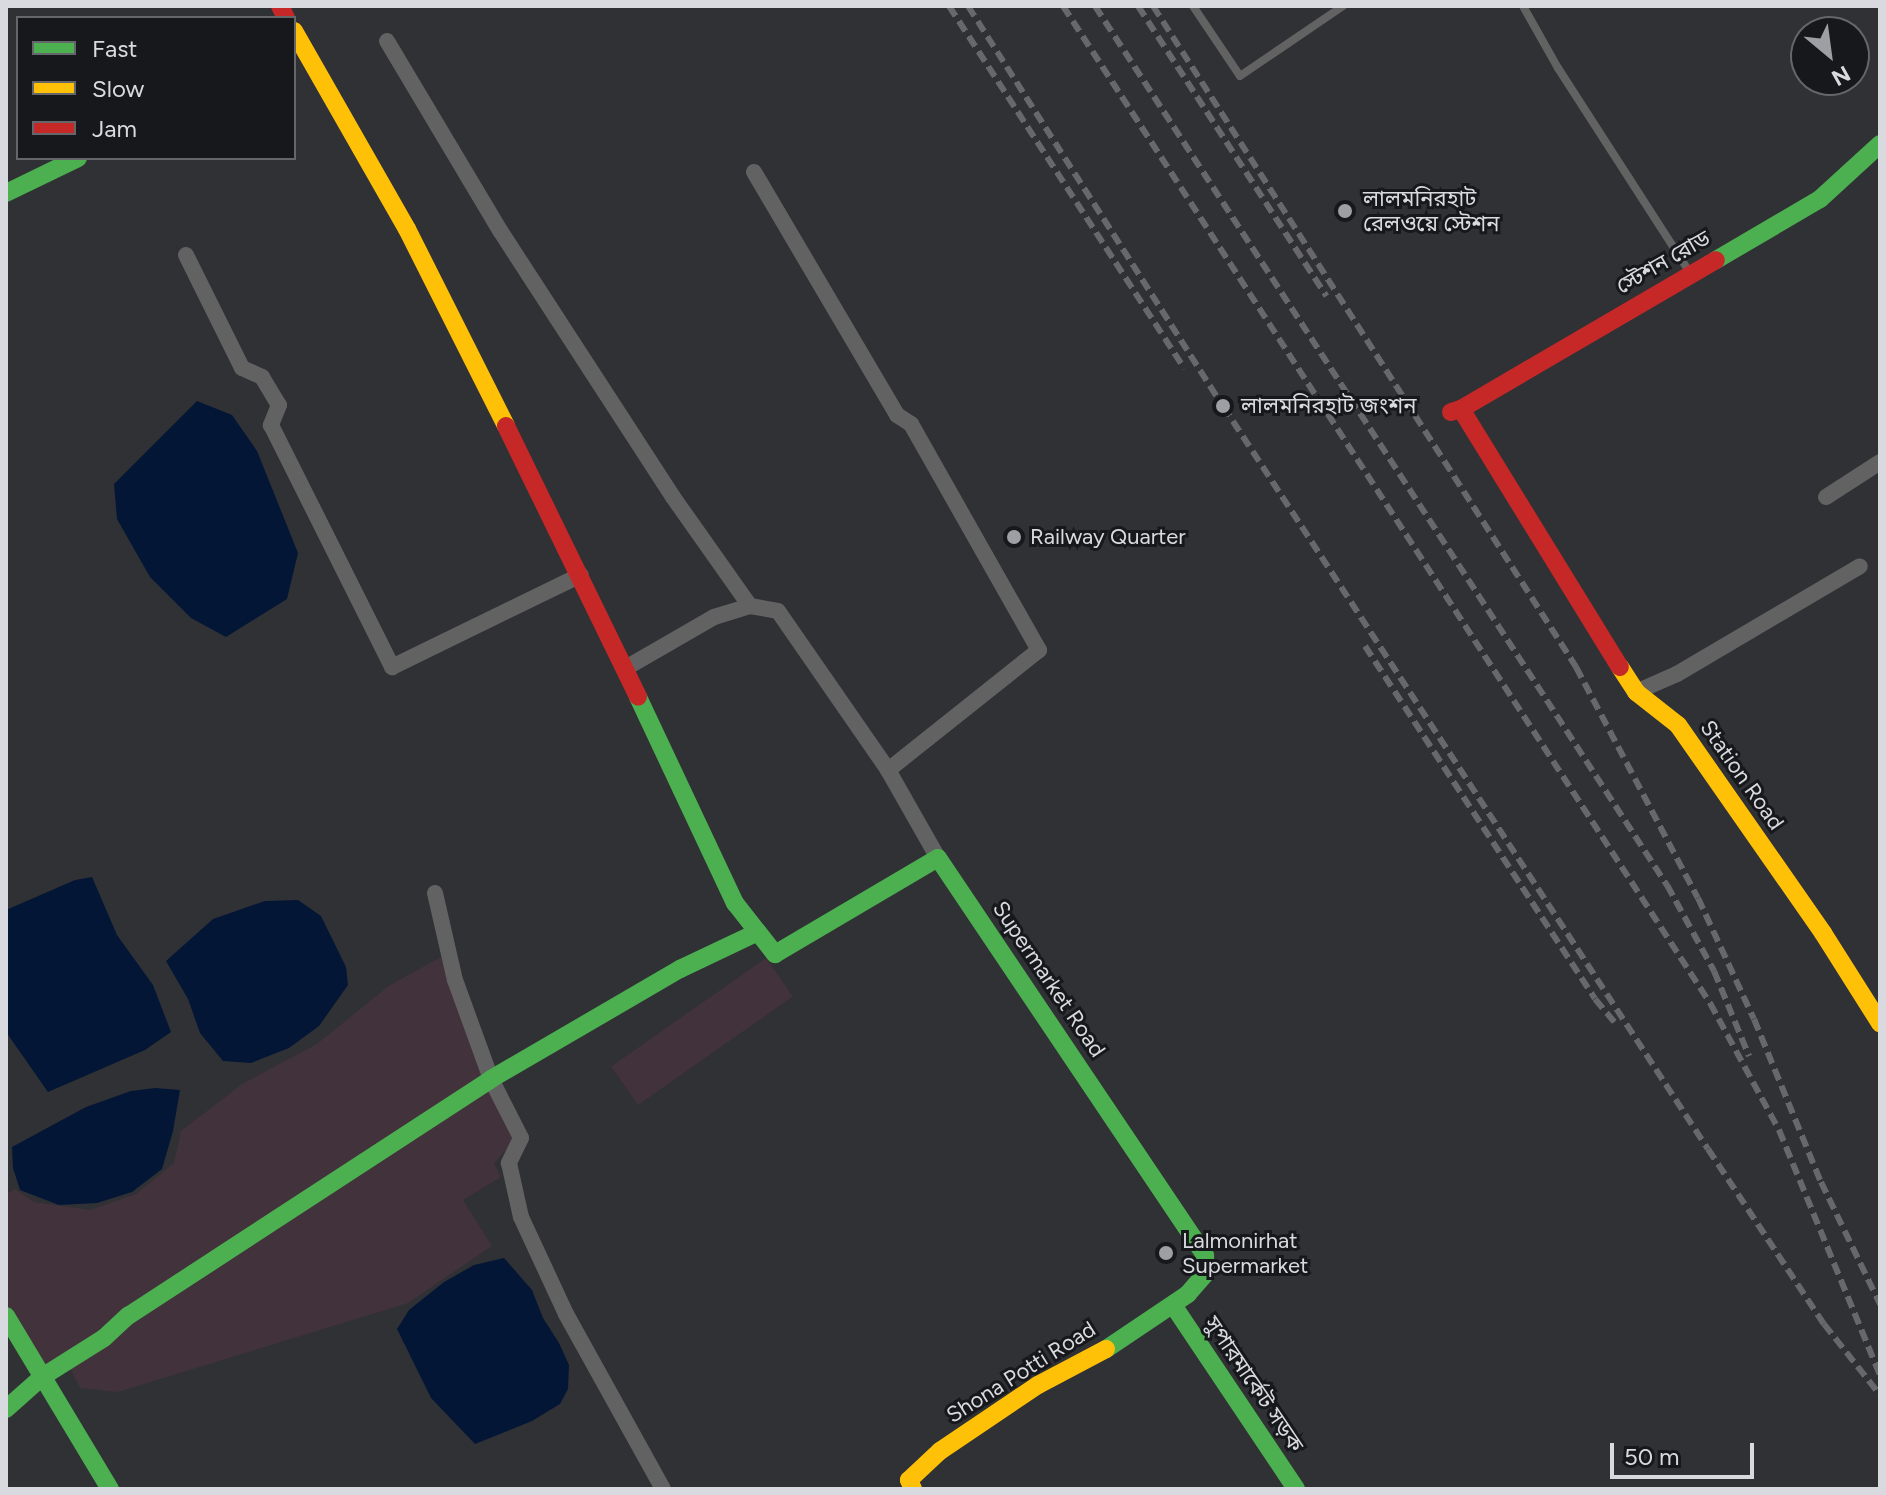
<!DOCTYPE html>
<meta charset="utf-8">
<style>
body{margin:0}
#map{position:relative;width:1886px;height:1495px;overflow:hidden;background:#303135;font-family:Figtree,"Noto Sans Bengali",sans-serif}
div>[style]{position:absolute}
[style*='--x']{left:calc(var(--x)*1px);top:calc(var(--y)*1px);width:calc(var(--w)*1px);rotate:calc(var(--a)*1deg)}
.commercial>*{inset:0;background:#41323b;transform-origin:0 0}
.water>*{inset:0;background:#041635}
.lane>*{height:8px;margin:-4px;padding:0 4px;transform-origin:4px;border-radius:4px;background:#636263}
.street>*{height:16px;margin:-8px;padding:0 8px;transform-origin:8px;border-radius:8px;background:#636263}
.fast>*{height:18px;margin:-9px;padding:0 9px;transform-origin:9px;border-radius:9px;background:#4caf50}
.slow>*{height:18px;margin:-9px;padding:0 9px;transform-origin:9px;border-radius:9px;background:#ffc107}
.jam>*{height:18px;margin:-9px;padding:0 9px;transform-origin:9px;border-radius:9px;background:#c62828}
.rail>*{height:6px;margin-top:-3px;transform-origin:0;background:repeating-linear-gradient(90deg,#68686a 0 12px,transparent 0 18px)}
.dots>*{width:22px;height:22px;translate:-50% -50%;box-sizing:border-box;border:4px solid #17181c;border-radius:50%}
span{translate:-50% -50%;white-space:nowrap;text-align:center;line-height:1.15;-webkit-text-stroke:6px #17181c;paint-order:stroke}
.poi-label{font-size:22px;color:#d8dadf}
.left{translate:0 -50%;text-align:left}
.street-label{font-size:22px;color:#d8dadf}
.frame{position:absolute;inset:0;border:8px solid #d8dadf;pointer-events:none}
.legend{position:absolute;left:16px;top:16px;width:280px;height:144px;box-sizing:border-box;background:#17181c;border:2px solid #64666a;margin:0;padding:10px 14px;list-style:none;font-size:24px;color:#d8dadf}
.legend li{display:flex;align-items:center;gap:16px;height:40px}
.legend b{width:40px;border:2px solid #64666a}
.north{position:absolute;left:1790px;top:16px;width:80px;height:80px;box-sizing:border-box;background:#17181c;border:2px solid #64666a;border-radius:50%;rotate:151deg;font-size:22px;font-weight:700;line-height:32px;text-align:center;color:#d8dadf}
.north::after{content:'';display:block;margin:auto;width:28px;height:36px;background:#9d9fa4;clip-path:polygon(50% 0,100% 100%,50% 72%,0 100%)}
.scale{position:absolute;left:1610px;top:1443px;width:144px;height:36px;box-sizing:border-box;border:4px solid #d8dadf;border-top:0;padding-left:10px;font-size:24px;line-height:28px;white-space:nowrap;color:#d8dadf;-webkit-text-stroke:6px #17181c;paint-order:stroke}
</style>
<div id="map">
<div class="commercial">
<div style="clip-path:polygon(441px 957px,451px 990px,490px 1073px,43px 1373px,6px 1304px,6px 1194px,15px 1189px,34px 1202px,90px 1210px,136px 1194px,174px 1163px,181px 1131px,242px 1084px,317px 1044px,390px 985px)"></div>
<div style="left:766px;top:958px;width:47px;height:189px;rotate:55deg"></div>
<div style="clip-path:polygon(491px 1079px,518px 1137px,494px 1163px,501px 1177px,463px 1200px,492px 1246px,408px 1303px,118px 1392px,80px 1388px,68px 1364px)"></div>
</div>
<div class="water">
<div style="clip-path:polygon(197px 401px,232px 415px,257px 451px,298px 553px,287px 599px,226px 637px,191px 618px,150px 577px,117px 519px,114px 484px)"></div>
<div style="clip-path:polygon(92px 877px,117px 935px,153px 985px,171px 1032px,145px 1050px,48px 1092px,6px 1032px,6px 910px,75px 880px)"></div>
<div style="clip-path:polygon(298px 900px,321px 916px,346px 967px,348px 985px,319px 1026px,289px 1048px,251px 1063px,223px 1061px,200px 1033px,188px 999px,166px 961px,213px 919px,265px 901px)"></div>
<div style="clip-path:polygon(155px 1088px,180px 1090px,173px 1131px,162px 1169px,132px 1192px,97px 1203px,59px 1205px,20px 1190px,13px 1168px,12px 1147px,86px 1107px,131px 1091px)"></div>
<div style="clip-path:polygon(504px 1258px,532px 1290px,543px 1318px,559px 1343px,569px 1365px,568px 1389px,560px 1404px,532px 1421px,475px 1444px,431px 1398px,397px 1329px,409px 1310px,444px 1282px,474px 1265px)"></div>
</div>
<div class="lane">
<div style="--x:1193;--y:6;--w:84;--a:56.1"></div>
<div style="--x:1240;--y:76;--w:125;--a:-34.2"></div>
<div style="--x:1523;--y:6;--w:71;--a:60.6"></div>
<div style="--x:1558;--y:68;--w:244;--a:57.2"></div>
</div>
<div class="street">
<div style="--x:387;--y:41;--w:222;--a:59.2"></div>
<div style="--x:501;--y:232;--w:316;--a:57"></div>
<div style="--x:673;--y:497;--w:133;--a:54.8"></div>
<div style="--x:750;--y:606;--w:28;--a:10"></div>
<div style="--x:778;--y:611;--w:193;--a:55.3"></div>
<div style="--x:888;--y:770;--w:101;--a:60.4"></div>
<div style="--x:754;--y:172;--w:282;--a:59.5"></div>
<div style="--x:897;--y:415;--w:17;--a:33"></div>
<div style="--x:911;--y:424;--w:260;--a:60.5"></div>
<div style="--x:1039;--y:650;--w:193;--a:141.5"></div>
<div style="--x:186;--y:255;--w:126;--a:63.6"></div>
<div style="--x:242;--y:368;--w:22;--a:24"></div>
<div style="--x:262;--y:377;--w:33;--a:59"></div>
<div style="--x:279;--y:405;--w:22;--a:112"></div>
<div style="--x:271;--y:425;--w:271;--a:63.4"></div>
<div style="--x:392;--y:667;--w:210;--a:-26"></div>
<div style="--x:1826;--y:497;--w:64;--a:-32.9"></div>
<div style="--x:624;--y:669;--w:104;--a:-30"></div>
<div style="--x:714;--y:617;--w:38;--a:-17"></div>
<div style="--x:1636;--y:692;--w:45;--a:-23.7"></div>
<div style="--x:1677;--y:674;--w:212;--a:-30.5"></div>
<div style="--x:435;--y:893;--w:89;--a:77.1"></div>
<div style="--x:455;--y:980;--w:105;--a:70"></div>
<div style="--x:491;--y:1079;--w:66;--a:63"></div>
<div style="--x:521;--y:1138;--w:28;--a:116"></div>
<div style="--x:509;--y:1163;--w:55;--a:77.5"></div>
<div style="--x:521;--y:1217;--w:107;--a:65.1"></div>
<div style="--x:566;--y:1314;--w:200;--a:61"></div>
</div>
<div class="fast">
<div style="--x:6;--y:193;--w:80;--a:-25.9"></div>
<div style="--x:1716;--y:260;--w:121;--a:-30.4"></div>
<div style="--x:1820;--y:199;--w:81;--a:-42.5"></div>
<div style="--x:638;--y:697;--w:228;--a:64.8"></div>
<div style="--x:735;--y:903;--w:65;--a:51.9"></div>
<div style="--x:775;--y:954;--w:189;--a:-30.5"></div>
<div style="--x:938;--y:858;--w:479;--a:56.1"></div>
<div style="--x:1205;--y:1256;--w:17;--a:87"></div>
<div style="--x:1206;--y:1273;--w:28;--a:131"></div>
<div style="--x:1188;--y:1294;--w:99;--a:146.1"></div>
<div style="--x:1173;--y:1305;--w:221;--a:56.2"></div>
<div style="--x:6;--y:1316;--w:202;--a:59"></div>
<div style="--x:6;--y:1409;--w:48;--a:-41.6"></div>
<div style="--x:42;--y:1377;--w:73;--a:-32.2"></div>
<div style="--x:104;--y:1338;--w:33;--a:-43"></div>
<div style="--x:128;--y:1316;--w:434;--a:-33.1"></div>
<div style="--x:491;--y:1079;--w:219;--a:-30.2"></div>
<div style="--x:680;--y:969;--w:86;--a:-25.4"></div>
</div>
<div class="slow">
<div style="--x:294;--y:31;--w:228;--a:60.3"></div>
<div style="--x:407;--y:229;--w:220;--a:63.3"></div>
<div style="--x:1620;--y:667;--w:30;--a:57"></div>
<div style="--x:1636;--y:692;--w:53;--a:38.2"></div>
<div style="--x:1678;--y:725;--w:254;--a:55.1"></div>
<div style="--x:1823;--y:933;--w:107;--a:57.7"></div>
<div style="--x:913;--y:1489;--w:10;--a:-114"></div>
<div style="--x:909;--y:1480;--w:42;--a:-43.1"></div>
<div style="--x:940;--y:1451;--w:118;--a:-34"></div>
<div style="--x:1038;--y:1385;--w:77;--a:-27.9"></div>
</div>
<div class="jam">
<div style="--x:280;--y:6;--w:13;--a:63"></div>
<div style="--x:1461;--y:409;--w:295;--a:-30.3"></div>
<div style="--x:1451;--y:412;--w:10;--a:-17"></div>
<div style="--x:1461;--y:409;--w:303;--a:58.4"></div>
<div style="--x:506;--y:426;--w:301;--a:64"></div>
</div>
<div class="rail">
<div style="--x:949;--y:6;--w:432;--a:57"></div>
<div style="--x:968;--y:6;--w:474;--a:57.5"></div>
<div style="--x:1223;--y:406;--w:887;--a:56.87"></div>
<div style="--x:1708;--y:1149;--w:210;--a:56.5"></div>
<div style="--x:1824;--y:1324;--w:90;--a:51.7"></div>
<div style="--x:1063;--y:6;--w:1189;--a:57.02"></div>
<div style="--x:1710;--y:1003;--w:145;--a:61.5"></div>
<div style="--x:1779;--y:1130;--w:265;--a:67.6"></div>
<div style="--x:1095;--y:6;--w:1049;--a:56.95"></div>
<div style="--x:1667;--y:885;--w:98;--a:61.3"></div>
<div style="--x:1714;--y:971;--w:92;--a:67.6"></div>
<div style="--x:1138;--y:6;--w:346;--a:57"></div>
<div style="--x:1153;--y:6;--w:785;--a:57.38"></div>
<div style="--x:1576;--y:667;--w:261;--a:62.2"></div>
<div style="--x:1698;--y:898;--w:133;--a:65.2"></div>
<div style="--x:1754;--y:1019;--w:176;--a:67.7"></div>
<div style="--x:1821;--y:1182;--w:136;--a:64.2"></div>
<div style="--x:1365;--y:646;--w:421;--a:56.9"></div>
<div style="--x:1595;--y:999;--w:31;--a:50"></div>
</div>
<div class="dots">
<div style="left:1345px;top:211px;background:#9d9fa4"></div>
<div style="left:1223px;top:406px;background:#9d9fa4"></div>
<div style="left:1014px;top:537px;background:#9d9fa4"></div>
<div style="left:1166px;top:1253px;background:#9d9fa4"></div>
</div>
<div class="poi-label">
<span class="left" style="left:1363px;top:211px">লালমনিরহাট<br>রেলওয়ে স্টেশন</span>
<span class="left" style="left:1241px;top:406px">লালমনিরহাট জংশন</span>
<span class="left" style="left:1030px;top:537px">Railway Quarter</span>
<span class="left" style="left:1182px;top:1253px">Lalmonirhat<br>Supermarket</span>
</div>
<div class="street-label">
<span style="left:1663px;top:262px;rotate:-30deg">স্টেশন রোড</span>
<span style="left:1742px;top:775px;rotate:55deg">Station Road</span>
<span style="left:1049px;top:979px;rotate:56deg">Supermarket Road</span>
<span style="left:1021px;top:1372px;rotate:-32deg">Shona Potti Road</span>
<span style="left:1254px;top:1384px;rotate:56deg">সুপারমার্কেট সড়ক</span>
</div>
<div class="frame"></div>
<ul class="legend">
<li><b style="height:10px;background:#4caf50"></b>Fast</li>
<li><b style="height:10px;background:#ffc107"></b>Slow</li>
<li><b style="height:10px;background:#c62828"></b>Jam</li>
</ul>
<div class="north">N</div>
<div class="scale">50 m</div>
</div>
